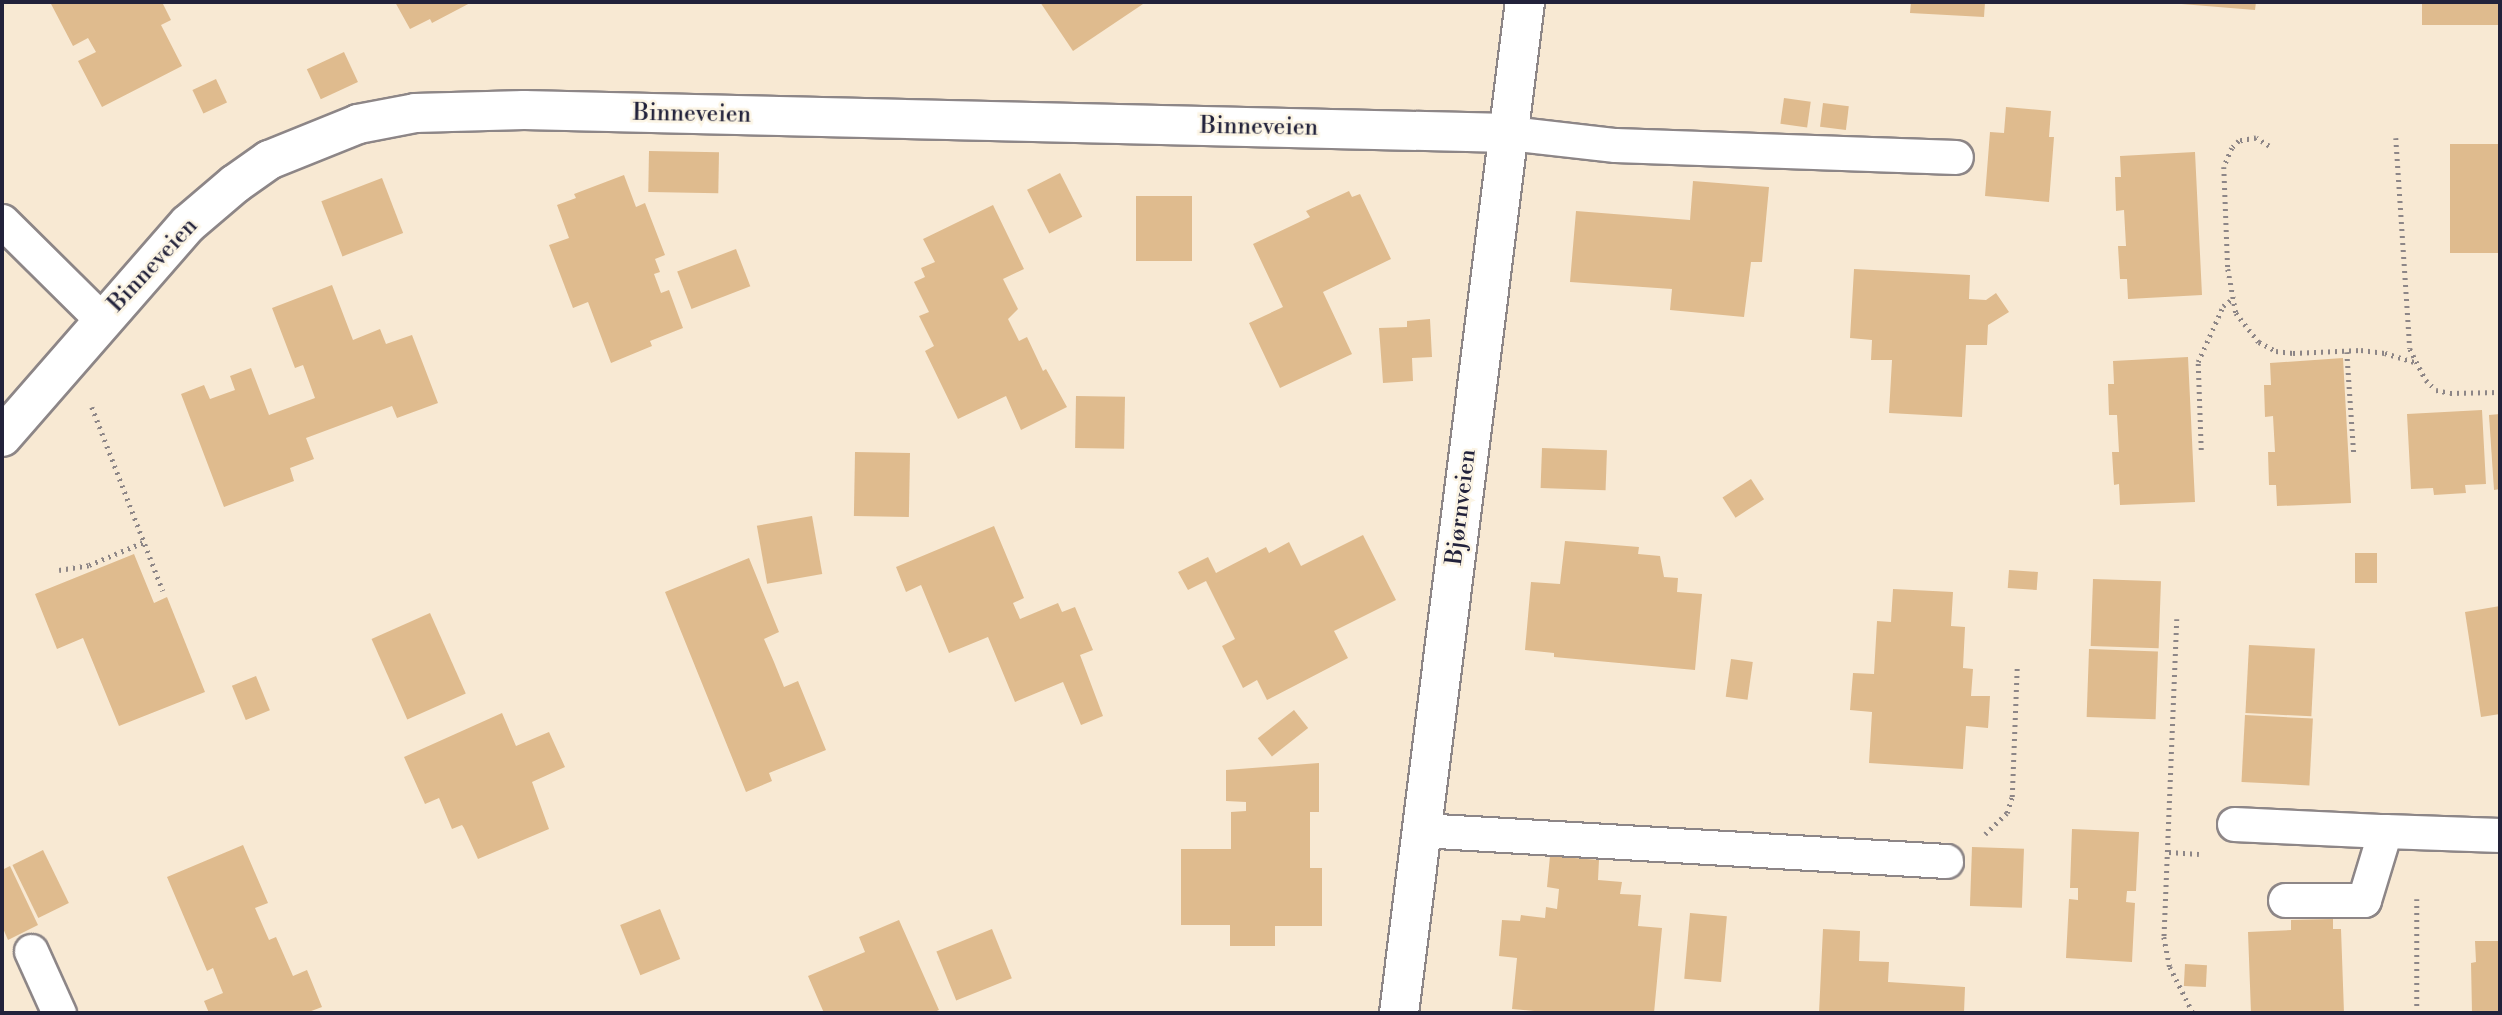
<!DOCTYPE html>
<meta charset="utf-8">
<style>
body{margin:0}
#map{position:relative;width:2502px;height:1015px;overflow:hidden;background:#f8e9d3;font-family:"Libre Bodoni",serif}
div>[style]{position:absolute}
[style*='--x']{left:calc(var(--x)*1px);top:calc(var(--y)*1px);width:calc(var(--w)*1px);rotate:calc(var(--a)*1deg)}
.building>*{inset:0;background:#dfbb8e;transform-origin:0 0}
.path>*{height:4.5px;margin-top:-2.25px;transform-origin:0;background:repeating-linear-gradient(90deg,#8d8687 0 2px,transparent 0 7px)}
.roads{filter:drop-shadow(2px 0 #8d8687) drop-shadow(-2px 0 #8d8687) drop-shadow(0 2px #8d8687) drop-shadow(0 -2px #8d8687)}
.service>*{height:33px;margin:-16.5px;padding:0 16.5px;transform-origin:16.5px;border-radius:16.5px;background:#fff}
.minor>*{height:38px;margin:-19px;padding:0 19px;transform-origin:19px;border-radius:19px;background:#fff}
span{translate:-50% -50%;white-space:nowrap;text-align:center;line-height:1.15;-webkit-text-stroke:5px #fcf5e5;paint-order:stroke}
.street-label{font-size:23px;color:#22223b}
.frame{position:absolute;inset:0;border:4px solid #22223b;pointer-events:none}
</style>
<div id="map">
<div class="building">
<div style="clip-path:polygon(50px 2px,162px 2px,171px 20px,161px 25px,182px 66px,102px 107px,78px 61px,96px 52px,88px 38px,73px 46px)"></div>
<div style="clip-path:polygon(395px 2px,472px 2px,432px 23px,430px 19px,410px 29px)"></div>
<div style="clip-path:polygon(1040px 2px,1146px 2px,1073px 51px)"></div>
<div style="clip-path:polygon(1911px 2px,1985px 2px,1984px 17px,1910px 13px)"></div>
<div style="clip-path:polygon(2157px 2px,2256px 2px,2255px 10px)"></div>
<div style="left:2422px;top:2px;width:78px;height:23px"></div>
<div style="left:344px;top:52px;width:33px;height:41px;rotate:65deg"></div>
<div style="left:216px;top:79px;width:26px;height:26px;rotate:65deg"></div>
<div style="left:1784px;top:98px;width:27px;height:26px;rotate:8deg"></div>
<div style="left:1823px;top:103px;width:26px;height:24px;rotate:7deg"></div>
<div style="clip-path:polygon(2006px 107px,2051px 111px,2049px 137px,2054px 137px,2049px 202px,1985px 196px,1990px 132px,2004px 133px)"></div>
<div style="left:2500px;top:144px;width:109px;height:50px;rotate:90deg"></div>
<div style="left:649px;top:151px;width:70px;height:41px;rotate:1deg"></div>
<div style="clip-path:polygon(2195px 152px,2202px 295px,2128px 299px,2127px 279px,2120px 279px,2118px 246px,2126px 246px,2124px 210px,2116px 211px,2115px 177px,2121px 177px,2120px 156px)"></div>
<div style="left:1060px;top:173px;width:49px;height:37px;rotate:63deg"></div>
<div style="clip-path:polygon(624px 175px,636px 207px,645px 203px,665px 255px,655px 259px,660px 272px,654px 274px,661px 293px,669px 290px,683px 328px,650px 341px,652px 346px,611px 363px,588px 302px,573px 308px,549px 245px,569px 238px,557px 205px,576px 198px,574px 194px)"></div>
<div style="left:382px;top:178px;width:59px;height:65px;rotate:69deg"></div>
<div style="clip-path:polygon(1693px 181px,1769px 187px,1762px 262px,1751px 262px,1744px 317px,1670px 310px,1672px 289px,1570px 282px,1576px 211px,1690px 220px)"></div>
<div style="clip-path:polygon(1349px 191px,1352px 197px,1360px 194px,1391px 259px,1323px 292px,1352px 354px,1280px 388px,1249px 323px,1283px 307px,1253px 244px,1310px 217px,1306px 211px)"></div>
<div style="left:1136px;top:196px;width:56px;height:65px"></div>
<div style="clip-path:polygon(993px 205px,1024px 269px,1003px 279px,1018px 309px,1008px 319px,1019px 341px,1027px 337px,1043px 371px,1046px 369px,1067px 407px,1021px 430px,1006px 396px,958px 419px,925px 351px,934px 346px,919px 316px,929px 312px,914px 282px,925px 277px,921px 268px,935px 262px,923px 239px)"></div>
<div style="left:736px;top:249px;width:40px;height:63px;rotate:69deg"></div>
<div style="clip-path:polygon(1854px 269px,1970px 275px,1969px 299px,1986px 300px,1996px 293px,2009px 312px,1988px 325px,1987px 345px,1966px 345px,1962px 417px,1889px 413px,1892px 360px,1871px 360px,1872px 340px,1850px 338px)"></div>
<div style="clip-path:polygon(332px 285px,353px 340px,380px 329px,386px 344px,412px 335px,438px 403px,397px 418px,392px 406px,306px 438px,314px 459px,290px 468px,294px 481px,224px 507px,181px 394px,204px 385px,210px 399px,235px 390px,230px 376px,251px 368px,269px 415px,315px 398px,303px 365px,295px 368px,272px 308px)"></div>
<div style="clip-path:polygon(1430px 319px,1432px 357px,1412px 358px,1413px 381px,1383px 383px,1379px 328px,1407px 327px,1407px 321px)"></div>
<div style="clip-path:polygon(2188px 357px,2195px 502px,2120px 505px,2119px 484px,2114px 485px,2112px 452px,2119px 452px,2117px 415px,2109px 415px,2108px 384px,2114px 384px,2113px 361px)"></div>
<div style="clip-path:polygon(2343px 358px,2351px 503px,2277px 506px,2276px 485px,2269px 485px,2268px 452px,2275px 452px,2273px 416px,2265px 417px,2264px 385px,2271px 385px,2270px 363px)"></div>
<div style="left:1076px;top:396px;width:49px;height:52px;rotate:1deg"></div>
<div style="clip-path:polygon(2482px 410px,2486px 484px,2465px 485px,2466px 493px,2434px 495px,2433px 488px,2411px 489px,2407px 414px)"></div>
<div style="clip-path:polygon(2500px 414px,2500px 489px,2494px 490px,2489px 415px)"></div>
<div style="left:1542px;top:448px;width:65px;height:40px;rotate:2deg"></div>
<div style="left:855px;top:452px;width:55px;height:64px;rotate:1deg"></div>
<div style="left:1751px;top:479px;width:24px;height:34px;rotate:57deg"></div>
<div style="left:812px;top:516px;width:59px;height:56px;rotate:80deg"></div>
<div style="clip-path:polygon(994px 526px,1024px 598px,1013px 603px,1020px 619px,1058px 603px,1062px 612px,1075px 607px,1093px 650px,1080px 655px,1103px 716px,1081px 725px,1063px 682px,1015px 702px,988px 637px,949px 653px,921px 585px,906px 592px,896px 567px)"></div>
<div style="clip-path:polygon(1363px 535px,1396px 600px,1334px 631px,1348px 658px,1267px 700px,1257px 680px,1243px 688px,1222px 646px,1235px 639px,1206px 581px,1188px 590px,1178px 572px,1208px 557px,1216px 573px,1266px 547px,1269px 553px,1289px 542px,1301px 566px)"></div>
<div style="clip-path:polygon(1565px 541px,1639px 547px,1638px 554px,1660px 556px,1664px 577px,1678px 578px,1677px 592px,1702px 594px,1695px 670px,1554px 657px,1554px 653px,1525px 650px,1531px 582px,1560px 584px)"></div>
<div style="left:2355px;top:553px;width:22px;height:30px"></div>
<div style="clip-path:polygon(134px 554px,154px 603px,167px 597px,205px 692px,119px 726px,83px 638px,57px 649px,35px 594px)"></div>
<div style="clip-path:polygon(749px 558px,779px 632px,764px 639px,774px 662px,784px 687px,798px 681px,826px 750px,769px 773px,772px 781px,746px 792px,665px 592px)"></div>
<div style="left:2009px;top:570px;width:29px;height:18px;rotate:4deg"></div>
<div style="left:2093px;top:579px;width:68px;height:67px;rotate:2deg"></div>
<div style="clip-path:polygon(1893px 589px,1953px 592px,1951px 626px,1965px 627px,1963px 668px,1973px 669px,1971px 696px,1990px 696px,1988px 728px,1966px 726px,1963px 769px,1869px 763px,1872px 712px,1850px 710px,1853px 673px,1874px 674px,1877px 621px,1891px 622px)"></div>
<div style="clip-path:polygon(2500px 606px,2500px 714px,2481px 717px,2465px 612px)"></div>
<div style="left:430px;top:613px;width:88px;height:64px;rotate:66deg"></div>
<div style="left:2249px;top:645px;width:66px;height:68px;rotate:3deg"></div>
<div style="left:2089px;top:649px;width:69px;height:68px;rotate:2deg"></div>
<div style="left:1731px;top:659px;width:22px;height:38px;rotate:8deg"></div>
<div style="left:256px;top:676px;width:37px;height:26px;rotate:68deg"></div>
<div style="left:1294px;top:710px;width:23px;height:46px;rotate:52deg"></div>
<div style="clip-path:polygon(502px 713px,516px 746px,549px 732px,565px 767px,532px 782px,549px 829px,478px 859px,464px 828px,462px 825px,452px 829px,439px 798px,425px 804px,404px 757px)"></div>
<div style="left:2245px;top:715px;width:68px;height:67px;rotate:3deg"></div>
<div style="clip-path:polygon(1319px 763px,1319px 812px,1310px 812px,1310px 868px,1322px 868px,1322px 926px,1275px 926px,1275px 946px,1230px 946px,1230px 925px,1181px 925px,1181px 849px,1231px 849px,1231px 812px,1246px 811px,1246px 802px,1226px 801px,1226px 770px)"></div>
<div style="clip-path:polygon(2072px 829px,2139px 832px,2136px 891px,2127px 891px,2126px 902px,2135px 903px,2132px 962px,2066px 958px,2069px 899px,2078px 900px,2078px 888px,2070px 888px)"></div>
<div style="clip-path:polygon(243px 845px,268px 903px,255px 908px,269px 940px,276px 937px,293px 976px,307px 970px,322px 1007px,306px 1013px,209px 1013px,204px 1001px,223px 993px,213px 968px,207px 971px,167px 877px)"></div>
<div style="left:1972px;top:847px;width:52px;height:59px;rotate:2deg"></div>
<div style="left:43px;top:850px;width:59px;height:34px;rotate:64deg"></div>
<div style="clip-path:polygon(1550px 856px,1599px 860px,1598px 880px,1622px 882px,1620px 894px,1641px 895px,1638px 926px,1662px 928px,1654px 1013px,1555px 1013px,1512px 1009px,1517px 958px,1499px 956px,1502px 920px,1520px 921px,1521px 915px,1545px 918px,1546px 907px,1557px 909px,1559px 889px,1547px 887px)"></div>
<div style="clip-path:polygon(10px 866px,38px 925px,8px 940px,2px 926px,2px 870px)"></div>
<div style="left:660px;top:909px;width:54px;height:43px;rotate:68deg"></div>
<div style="left:1690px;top:913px;width:37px;height:66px;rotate:5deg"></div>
<div style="clip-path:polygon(2333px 919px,2333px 929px,2341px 929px,2344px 1013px,2251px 1013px,2248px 932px,2291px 930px,2291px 920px)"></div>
<div style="clip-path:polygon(899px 920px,939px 1010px,932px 1013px,824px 1013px,808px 976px,865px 952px,859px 937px)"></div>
<div style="left:992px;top:929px;width:53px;height:60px;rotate:68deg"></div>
<div style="clip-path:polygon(1823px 929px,1860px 931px,1859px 961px,1889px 962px,1888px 982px,1965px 987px,1964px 1013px,1819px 1013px)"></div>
<div style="clip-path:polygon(2475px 941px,2500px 941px,2500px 1013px,2472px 1013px,2471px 963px,2476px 962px)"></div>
<div style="left:2185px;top:964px;width:22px;height:22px;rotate:3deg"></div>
</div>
<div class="path">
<div style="--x:2396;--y:138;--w:211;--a:86.2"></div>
<div style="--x:2410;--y:349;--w:35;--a:63"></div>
<div style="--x:2426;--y:380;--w:14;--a:45"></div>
<div style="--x:2436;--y:390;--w:14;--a:12"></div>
<div style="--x:2450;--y:393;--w:50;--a:-1.1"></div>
<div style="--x:2269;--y:146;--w:15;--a:-148"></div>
<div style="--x:2256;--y:138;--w:17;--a:170"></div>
<div style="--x:2239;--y:141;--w:10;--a:135"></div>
<div style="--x:2232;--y:148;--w:21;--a:113"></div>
<div style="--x:2224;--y:167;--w:102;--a:87.8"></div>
<div style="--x:2228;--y:269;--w:45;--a:79.7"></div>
<div style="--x:2236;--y:313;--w:37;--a:52"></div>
<div style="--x:2259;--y:342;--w:19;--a:28"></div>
<div style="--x:2276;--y:351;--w:17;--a:7"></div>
<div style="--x:2293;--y:353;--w:68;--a:-2.5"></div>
<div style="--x:2361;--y:350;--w:24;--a:7"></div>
<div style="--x:2385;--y:353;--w:31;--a:17"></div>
<div style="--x:2347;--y:352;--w:102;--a:86.1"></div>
<div style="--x:92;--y:407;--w:197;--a:68.9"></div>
<div style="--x:2201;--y:450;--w:88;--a:-92"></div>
<div style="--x:2198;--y:362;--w:61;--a:-65.9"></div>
<div style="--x:2223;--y:306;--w:10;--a:-37"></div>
<div style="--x:59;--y:570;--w:30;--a:-9"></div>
<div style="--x:89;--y:565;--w:60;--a:-22.7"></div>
<div style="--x:2177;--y:619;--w:318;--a:92.3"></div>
<div style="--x:2164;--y:937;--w:31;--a:79"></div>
<div style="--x:2170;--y:967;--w:51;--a:63.4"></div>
<div style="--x:1985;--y:834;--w:30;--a:-44"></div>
<div style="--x:2007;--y:813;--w:17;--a:-73"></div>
<div style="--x:2012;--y:797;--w:130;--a:-87.8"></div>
<div style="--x:2169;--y:852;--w:30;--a:4"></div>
<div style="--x:2417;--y:899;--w:114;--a:90"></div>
</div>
<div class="roads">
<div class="service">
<div style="--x:1509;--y:133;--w:107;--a:6.5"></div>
<div style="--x:1615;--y:145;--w:341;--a:2"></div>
<div style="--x:2;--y:221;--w:141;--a:44.7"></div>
<div style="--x:2234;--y:824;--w:151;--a:2.7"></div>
<div style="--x:1420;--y:830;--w:527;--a:3.37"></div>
<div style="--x:2285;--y:900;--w:79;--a:0"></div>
<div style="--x:2364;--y:900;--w:72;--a:-73.1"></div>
<div style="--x:2385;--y:831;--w:115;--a:2"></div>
<div style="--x:31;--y:951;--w:68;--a:65.7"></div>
</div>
<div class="minor">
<div style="--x:2;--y:437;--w:283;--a:-48.9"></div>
<div style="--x:188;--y:224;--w:62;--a:-40.4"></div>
<div style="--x:235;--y:184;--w:42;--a:-35.2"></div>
<div style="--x:269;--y:160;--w:96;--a:-22"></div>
<div style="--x:358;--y:124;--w:58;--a:-10.9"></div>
<div style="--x:415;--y:113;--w:109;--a:-1.6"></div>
<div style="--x:524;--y:110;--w:985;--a:1.34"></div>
<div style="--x:1399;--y:1013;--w:1019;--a:-82.9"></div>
</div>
</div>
<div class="street-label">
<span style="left:692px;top:114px;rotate:1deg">Binneveien</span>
<span style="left:1259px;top:127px;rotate:1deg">Binneveien</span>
<span style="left:153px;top:265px;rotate:-47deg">Binneveien</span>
<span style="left:1461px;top:507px;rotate:-83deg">Bjørnveien</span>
</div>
<div class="frame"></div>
</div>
